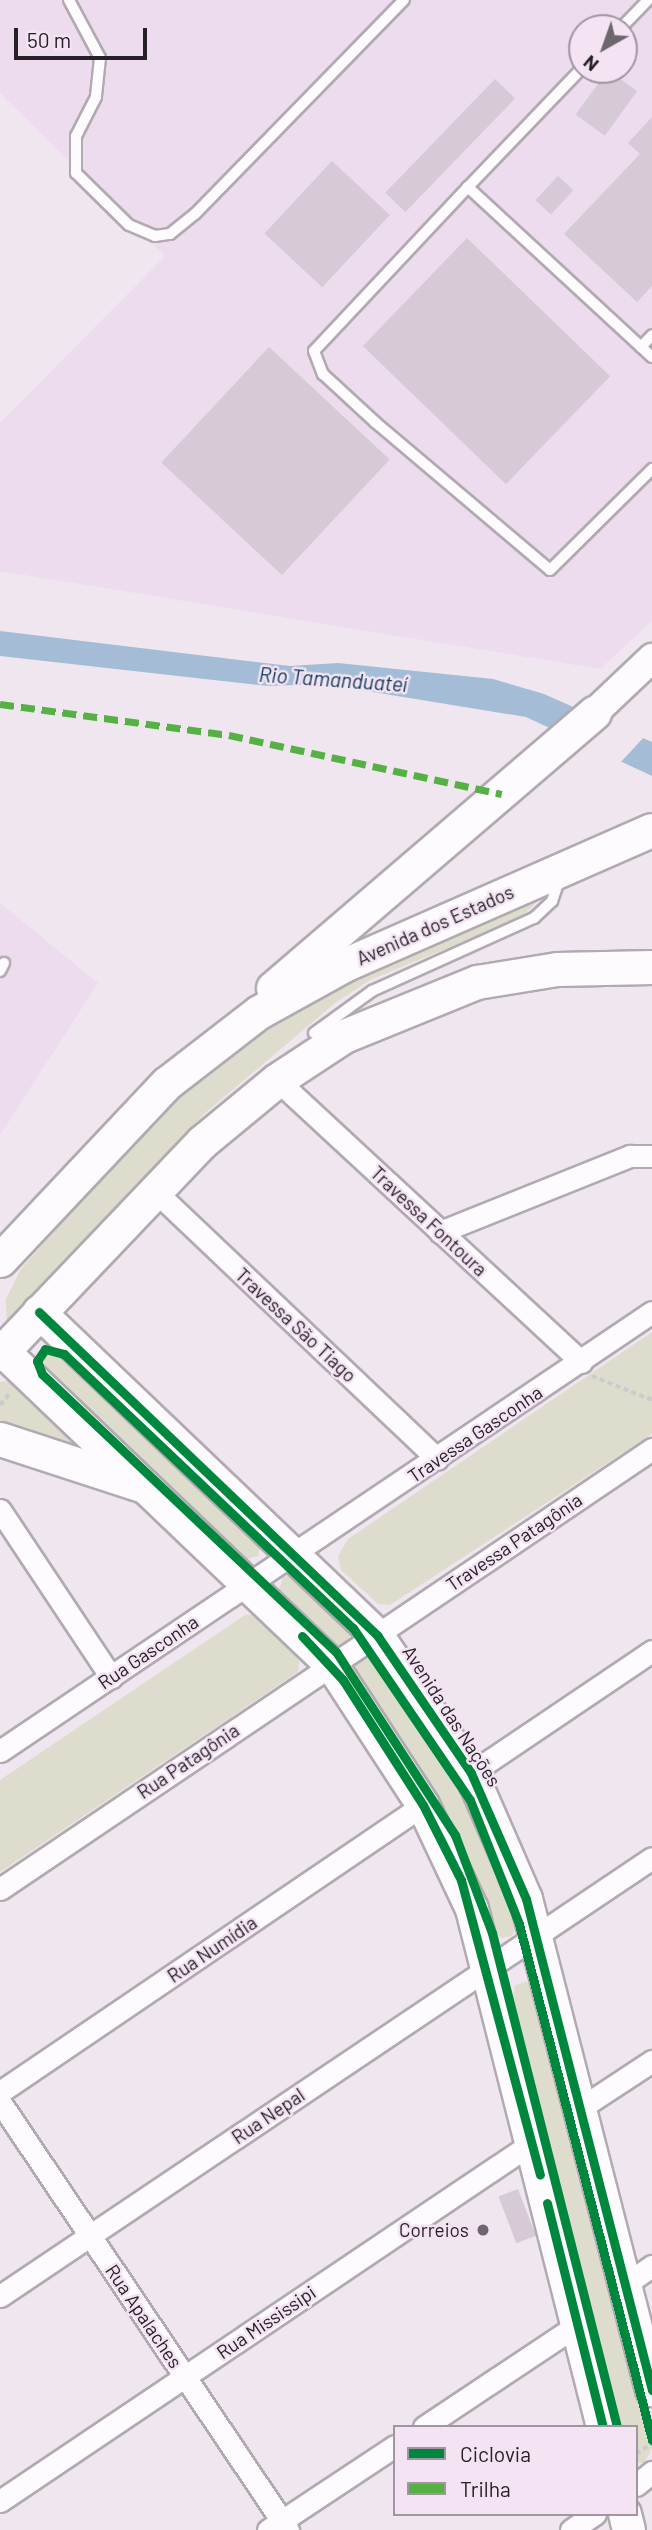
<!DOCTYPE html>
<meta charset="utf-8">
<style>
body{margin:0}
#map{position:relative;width:652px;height:2530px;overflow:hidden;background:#f0e6f0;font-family:Barlow,sans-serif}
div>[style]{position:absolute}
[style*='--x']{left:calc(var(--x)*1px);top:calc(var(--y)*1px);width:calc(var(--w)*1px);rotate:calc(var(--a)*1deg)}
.built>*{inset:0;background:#eddced}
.green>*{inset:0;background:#dedccc}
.water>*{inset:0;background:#a4bcd6}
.pier>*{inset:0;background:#f0e6f0}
.building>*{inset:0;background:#d5cad5;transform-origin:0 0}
.path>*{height:3.5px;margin-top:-1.75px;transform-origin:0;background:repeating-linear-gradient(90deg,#cdcacd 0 5px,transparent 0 8.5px)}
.roads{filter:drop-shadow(2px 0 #b1aab1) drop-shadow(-2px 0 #b1aab1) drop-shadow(0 2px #b1aab1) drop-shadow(0 -2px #b1aab1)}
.service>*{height:10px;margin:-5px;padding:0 5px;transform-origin:5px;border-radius:5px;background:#fdfbfd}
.minor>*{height:21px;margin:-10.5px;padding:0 10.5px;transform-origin:10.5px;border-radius:10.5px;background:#fdfbfd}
.secondary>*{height:28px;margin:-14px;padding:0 14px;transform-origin:14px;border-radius:14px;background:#fdfbfd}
.primary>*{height:32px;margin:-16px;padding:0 16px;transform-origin:16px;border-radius:16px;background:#fdfbfd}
.trunk>*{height:33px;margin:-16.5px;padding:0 16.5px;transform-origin:16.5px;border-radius:16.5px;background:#fdfbfd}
.quiet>*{height:7px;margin-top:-3.5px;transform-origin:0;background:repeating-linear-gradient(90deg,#56b145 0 14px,transparent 0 21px)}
.cycleway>*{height:9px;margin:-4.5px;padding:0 4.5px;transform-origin:4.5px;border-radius:4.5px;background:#00873e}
.dots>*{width:19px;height:19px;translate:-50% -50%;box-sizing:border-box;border:4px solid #f3e3f3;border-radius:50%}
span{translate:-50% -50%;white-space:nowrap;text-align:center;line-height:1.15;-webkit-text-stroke:5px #f3e3f3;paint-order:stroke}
.street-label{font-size:19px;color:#262127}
.poi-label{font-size:19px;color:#262127}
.right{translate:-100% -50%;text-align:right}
.water-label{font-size:21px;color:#093959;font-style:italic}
.legend{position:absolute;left:393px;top:2425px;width:245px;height:91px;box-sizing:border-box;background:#f3e3f3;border:2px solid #a195a1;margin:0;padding:9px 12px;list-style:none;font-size:21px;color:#262127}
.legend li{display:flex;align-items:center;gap:14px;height:35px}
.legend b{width:35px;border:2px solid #a195a1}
.north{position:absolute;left:568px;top:14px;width:70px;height:70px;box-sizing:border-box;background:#f3e3f3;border:2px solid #a195a1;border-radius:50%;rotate:220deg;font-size:19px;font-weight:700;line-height:28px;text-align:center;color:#262127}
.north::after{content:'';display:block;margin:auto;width:24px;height:32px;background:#6d666d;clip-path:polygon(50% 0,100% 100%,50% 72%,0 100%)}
.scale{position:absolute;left:14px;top:28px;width:133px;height:32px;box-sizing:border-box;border:4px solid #262127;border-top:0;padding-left:9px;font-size:21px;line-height:24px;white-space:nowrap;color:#262127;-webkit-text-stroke:5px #f3e3f3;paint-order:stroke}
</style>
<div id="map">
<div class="built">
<div style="clip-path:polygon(evenodd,0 0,652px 0,652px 621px,600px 669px,0 571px,0 423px,165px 256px,0 93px,0 0,582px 28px,624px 28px,624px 70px,582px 70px,582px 28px)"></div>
<div style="clip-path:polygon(0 903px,98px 983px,0 1135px)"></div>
</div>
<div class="green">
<div style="clip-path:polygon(544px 894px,521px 918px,370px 980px,335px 1003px,204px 1114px,13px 1324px,7px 1322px,6px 1299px,21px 1269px,175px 1095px,289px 1007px)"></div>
<div style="clip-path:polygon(652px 1332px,652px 1434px,390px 1605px,378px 1604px,341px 1570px,338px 1556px,348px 1539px)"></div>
<div style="clip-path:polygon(52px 1350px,261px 1545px,258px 1556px,244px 1560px,39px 1365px,44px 1352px)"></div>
<div style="clip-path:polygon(9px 1381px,77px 1443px,78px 1448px,0 1428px,0 1382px)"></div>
<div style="clip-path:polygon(292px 1575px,351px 1630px,349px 1642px,336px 1647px,278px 1593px,283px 1577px)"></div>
<div style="clip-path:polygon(257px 1614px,300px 1656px,298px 1672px,0 1872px,0 1780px,245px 1615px)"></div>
<div style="clip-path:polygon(364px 1654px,374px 1657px,460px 1785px,504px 1881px,517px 1924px,512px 1936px,502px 1938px,494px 1932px,443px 1809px,355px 1673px,354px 1663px)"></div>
<div style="clip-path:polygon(526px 1981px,538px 1993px,652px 2448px,644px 2463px,636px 2463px,636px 2427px,620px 2427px,512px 2000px,515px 1986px)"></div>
</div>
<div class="water">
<div style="clip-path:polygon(0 631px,290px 666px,338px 663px,493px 679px,544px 694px,652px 742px,652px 776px,526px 717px,324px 684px,268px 686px,0 656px)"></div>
</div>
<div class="pier">
<div style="clip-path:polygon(582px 710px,645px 736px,619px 764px,554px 735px)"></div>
</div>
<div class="building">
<div style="left:608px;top:70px;width:36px;height:55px;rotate:36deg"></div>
<div style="left:495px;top:79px;width:28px;height:158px;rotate:44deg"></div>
<div style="clip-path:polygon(652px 117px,652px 286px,637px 302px,564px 234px,640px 154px,628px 143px)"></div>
<div style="left:332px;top:161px;width:79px;height:99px;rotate:43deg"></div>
<div style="left:558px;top:176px;width:21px;height:33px;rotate:43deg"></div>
<div style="left:467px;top:238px;width:199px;height:150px;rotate:44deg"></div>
<div style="left:269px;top:347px;width:165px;height:158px;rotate:43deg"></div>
<div style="left:518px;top:2189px;width:50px;height:21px;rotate:69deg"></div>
</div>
<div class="path">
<div style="--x:592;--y:1376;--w:65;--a:21.8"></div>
<div style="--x:0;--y:1405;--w:17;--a:-50"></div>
<div style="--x:636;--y:2454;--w:18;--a:-34"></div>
</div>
<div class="roads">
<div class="service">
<div style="--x:69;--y:0;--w:66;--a:61.9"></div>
<div style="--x:100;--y:58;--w:39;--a:96"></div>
<div style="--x:96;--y:97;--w:44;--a:117.1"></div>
<div style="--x:76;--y:136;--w:37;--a:90"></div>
<div style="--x:76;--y:173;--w:74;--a:44.5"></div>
<div style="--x:129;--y:225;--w:28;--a:23"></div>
<div style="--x:155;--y:236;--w:15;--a:-8"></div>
<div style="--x:170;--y:234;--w:32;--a:-39"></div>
<div style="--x:195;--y:214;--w:299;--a:-45.7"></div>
<div style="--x:621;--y:28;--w:39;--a:-46"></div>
<div style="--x:468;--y:187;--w:165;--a:-46.2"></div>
<div style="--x:641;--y:347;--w:16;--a:-47"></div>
<div style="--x:652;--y:357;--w:251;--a:-137.3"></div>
<div style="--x:468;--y:187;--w:225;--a:133.2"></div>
<div style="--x:314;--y:351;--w:25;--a:69"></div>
<div style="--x:323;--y:374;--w:71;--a:42.7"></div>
<div style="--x:375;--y:422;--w:229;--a:40.2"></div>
<div style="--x:550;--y:570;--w:144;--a:-44.7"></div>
<div style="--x:0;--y:971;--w:9;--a:-63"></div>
<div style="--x:314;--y:1033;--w:72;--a:-35.9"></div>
<div style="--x:372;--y:991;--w:178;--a:-24.3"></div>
<div style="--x:534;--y:918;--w:25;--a:-43"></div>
<div style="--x:552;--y:901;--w:24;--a:-71"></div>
</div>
<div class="minor">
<div style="--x:277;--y:1080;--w:415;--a:42.8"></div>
<div style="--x:155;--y:1191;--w:389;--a:43.5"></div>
<div style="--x:440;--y:1232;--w:205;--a:-21.8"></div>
<div style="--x:630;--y:1156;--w:22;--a:0"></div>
<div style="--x:0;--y:1510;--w:201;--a:56.4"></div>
<div style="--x:0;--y:1751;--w:786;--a:-33.95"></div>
<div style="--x:471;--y:1773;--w:218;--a:-34"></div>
<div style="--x:0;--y:1889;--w:787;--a:-34.01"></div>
<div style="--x:0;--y:2092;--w:511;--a:-34.16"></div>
<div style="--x:0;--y:2102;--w:516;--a:56.06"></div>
<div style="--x:582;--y:2107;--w:84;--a:-33.3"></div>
<div style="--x:626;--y:2284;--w:32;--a:-35"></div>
<div style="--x:0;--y:2296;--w:785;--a:-33.89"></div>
<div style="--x:424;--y:2427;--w:184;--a:-33.7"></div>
<div style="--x:636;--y:2485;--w:21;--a:-39"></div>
<div style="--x:0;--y:2501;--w:641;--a:-33.94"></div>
<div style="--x:268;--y:2530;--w:152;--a:-33.5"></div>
<div style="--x:571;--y:2530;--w:29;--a:-34"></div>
</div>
<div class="secondary">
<div style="--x:594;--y:713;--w:80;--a:-43.5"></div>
</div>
<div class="primary">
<div style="--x:39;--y:1312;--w:468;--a:43.7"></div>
<div style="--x:377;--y:1635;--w:167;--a:55.7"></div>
<div style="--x:471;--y:1773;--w:137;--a:66.4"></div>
<div style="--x:526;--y:1899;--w:507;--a:75.61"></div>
<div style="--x:3;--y:1351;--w:453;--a:43.7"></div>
<div style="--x:331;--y:1664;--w:168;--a:56.9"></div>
<div style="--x:423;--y:1805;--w:115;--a:64.8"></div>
<div style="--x:472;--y:1909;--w:534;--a:75.81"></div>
<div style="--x:625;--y:2514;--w:16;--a:76"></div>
</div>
<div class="trunk">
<div style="--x:273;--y:988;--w:423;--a:-40.6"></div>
<div style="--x:0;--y:1260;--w:243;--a:-46.7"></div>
<div style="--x:167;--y:1083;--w:116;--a:-37.7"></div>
<div style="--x:259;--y:1012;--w:97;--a:-28.9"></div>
<div style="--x:344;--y:965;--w:336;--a:-23.7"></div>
<div style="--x:0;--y:1354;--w:293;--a:-46.4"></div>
<div style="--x:202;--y:1142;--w:97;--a:-39.6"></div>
<div style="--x:277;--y:1080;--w:80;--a:-33.3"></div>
<div style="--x:344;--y:1036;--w:144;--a:-22.1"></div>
<div style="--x:477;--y:982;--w:81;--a:-9.2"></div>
<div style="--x:557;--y:969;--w:95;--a:-1.2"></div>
<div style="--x:0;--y:1439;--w:151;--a:18.1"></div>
</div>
</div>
<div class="quiet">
<div style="--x:0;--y:704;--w:231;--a:7.7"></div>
<div style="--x:229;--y:735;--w:279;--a:12.2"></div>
</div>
<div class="cycleway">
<div style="--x:39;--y:1312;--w:468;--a:43.7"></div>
<div style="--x:377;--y:1635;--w:167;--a:55.7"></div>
<div style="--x:471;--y:1773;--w:137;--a:66.4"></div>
<div style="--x:526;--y:1899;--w:507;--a:75.61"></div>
<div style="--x:302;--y:1636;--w:60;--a:47"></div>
<div style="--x:343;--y:1680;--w:148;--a:57.4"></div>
<div style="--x:423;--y:1805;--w:84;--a:63.1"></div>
<div style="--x:461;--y:1880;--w:305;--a:75"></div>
<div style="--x:547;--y:2203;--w:231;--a:76"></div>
<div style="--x:617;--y:2427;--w:510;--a:-104.2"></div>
<div style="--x:492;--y:1933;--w:105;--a:-110.7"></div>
<div style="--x:455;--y:1835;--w:218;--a:-123"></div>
<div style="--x:336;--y:1652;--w:405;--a:-136.6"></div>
<div style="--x:42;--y:1374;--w:14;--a:-111"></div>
<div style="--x:37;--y:1361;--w:14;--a:-56"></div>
<div style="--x:45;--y:1349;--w:20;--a:15"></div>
<div style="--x:64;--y:1354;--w:398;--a:43.5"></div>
<div style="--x:353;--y:1628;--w:208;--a:55.8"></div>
<div style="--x:470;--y:1800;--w:133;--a:68.4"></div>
<div style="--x:519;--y:1924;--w:533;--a:75.55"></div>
</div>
<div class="dots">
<div style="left:483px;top:2230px;background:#6d666d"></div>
</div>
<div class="street-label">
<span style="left:435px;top:925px;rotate:-24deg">Avenida dos Estados</span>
<span style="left:429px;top:1221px;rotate:43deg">Travessa Fontoura</span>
<span style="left:296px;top:1325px;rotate:43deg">Travessa São Tiago</span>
<span style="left:475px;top:1434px;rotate:-34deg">Travessa Gasconha</span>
<span style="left:514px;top:1542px;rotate:-34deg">Travessa Patagônia</span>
<span style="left:148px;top:1652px;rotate:-34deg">Rua Gasconha</span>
<span style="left:452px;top:1716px;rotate:57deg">Avenida das Nações</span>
<span style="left:188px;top:1761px;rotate:-34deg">Rua Patagônia</span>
<span style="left:212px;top:1949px;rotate:-34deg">Rua Numídia</span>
<span style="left:268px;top:2116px;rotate:-34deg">Rua Nepal</span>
<span style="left:144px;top:2316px;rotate:56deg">Rua Apalaches</span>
<span style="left:266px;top:2322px;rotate:-34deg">Rua Mississipi</span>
</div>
<div class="poi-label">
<span class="right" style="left:469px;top:2230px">Correios</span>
</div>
<div class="water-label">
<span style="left:333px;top:679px;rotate:4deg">Rio Tamanduateí</span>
</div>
<ul class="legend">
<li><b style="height:9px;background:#00873e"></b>Ciclovia</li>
<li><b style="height:9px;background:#56b145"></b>Trilha</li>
</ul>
<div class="north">N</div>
<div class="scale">50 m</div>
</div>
